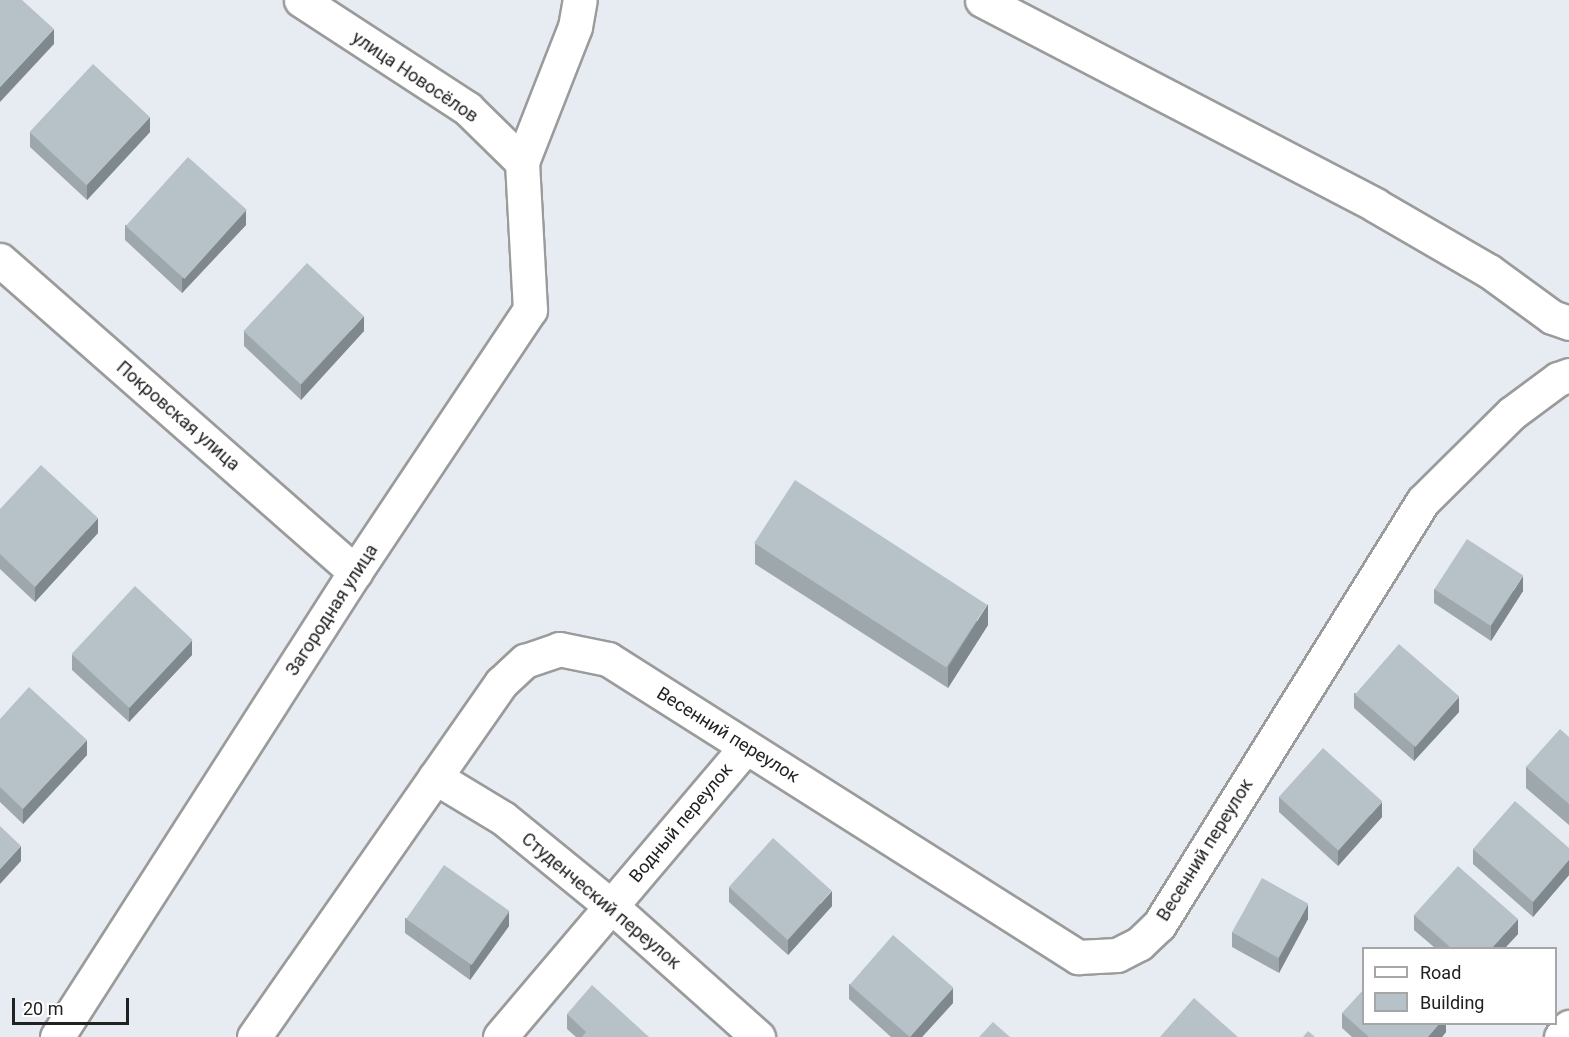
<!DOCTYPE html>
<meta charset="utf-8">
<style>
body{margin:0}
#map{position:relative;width:1569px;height:1037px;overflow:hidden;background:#e7ecf2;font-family:Roboto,sans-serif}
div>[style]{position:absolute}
.roads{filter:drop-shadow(2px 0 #9b9b9b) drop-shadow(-2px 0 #9b9b9b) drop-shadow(0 2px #9b9b9b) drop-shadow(0 -2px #9b9b9b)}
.minor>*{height:33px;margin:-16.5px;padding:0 16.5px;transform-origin:16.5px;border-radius:16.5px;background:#fff}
.wall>*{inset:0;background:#9da7ac}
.shaded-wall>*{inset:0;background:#7f888c}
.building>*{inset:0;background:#b6c2c8;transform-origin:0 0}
span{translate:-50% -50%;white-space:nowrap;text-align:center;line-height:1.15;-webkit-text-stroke:6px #fff;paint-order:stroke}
.street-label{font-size:18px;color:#212121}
.legend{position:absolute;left:1362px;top:947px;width:195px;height:78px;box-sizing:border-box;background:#fff;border:2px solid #a6a6a6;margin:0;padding:8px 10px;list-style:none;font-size:18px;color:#212121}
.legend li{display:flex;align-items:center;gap:12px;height:30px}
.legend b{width:30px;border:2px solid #a6a6a6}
.scale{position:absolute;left:12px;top:998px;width:117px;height:27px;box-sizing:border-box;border:3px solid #212121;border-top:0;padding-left:8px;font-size:18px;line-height:21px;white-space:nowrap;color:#212121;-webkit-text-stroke:4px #fff;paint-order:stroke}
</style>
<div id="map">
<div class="roads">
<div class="minor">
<i style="left:301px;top:0;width:199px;rotate:33.1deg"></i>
<i style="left:468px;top:109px;width:76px;rotate:44.5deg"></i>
<i style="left:982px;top:0;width:443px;rotate:27.5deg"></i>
<i style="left:1375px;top:205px;width:132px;rotate:30.1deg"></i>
<i style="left:1489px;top:271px;width:78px;rotate:36.1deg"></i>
<i style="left:1552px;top:317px;width:18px;rotate:19deg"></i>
<i style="left:0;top:260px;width:473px;rotate:41.3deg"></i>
<i style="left:435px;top:777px;width:79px;rotate:31.1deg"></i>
<i style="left:503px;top:818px;width:139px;rotate:39.2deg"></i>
<i style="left:611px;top:906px;width:197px;rotate:41.7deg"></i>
<i style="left:57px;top:1037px;width:552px;rotate:-57.35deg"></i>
<i style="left:355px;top:572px;width:315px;rotate:-56.3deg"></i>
<i style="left:530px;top:310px;width:148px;rotate:-93.1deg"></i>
<i style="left:522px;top:162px;width:145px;rotate:-68.6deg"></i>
<i style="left:575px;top:27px;width:27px;rotate:-80deg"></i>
<i style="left:254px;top:1037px;width:432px;rotate:-55.1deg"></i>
<i style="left:501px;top:683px;width:33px;rotate:-43deg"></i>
<i style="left:525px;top:661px;width:36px;rotate:-19deg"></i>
<i style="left:559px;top:649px;width:50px;rotate:11.5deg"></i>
<i style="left:608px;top:659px;width:557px;rotate:32.38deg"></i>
<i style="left:1078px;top:957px;width:39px;rotate:-3deg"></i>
<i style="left:1117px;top:955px;width:25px;rotate:-27deg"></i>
<i style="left:1139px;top:944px;width:28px;rotate:-44deg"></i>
<i style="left:1159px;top:925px;width:499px;rotate:-58.1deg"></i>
<i style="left:1423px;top:501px;width:125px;rotate:-44.7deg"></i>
<i style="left:1512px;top:413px;width:57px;rotate:-36.5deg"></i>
<i style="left:1558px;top:379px;width:12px;rotate:-20deg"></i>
<i style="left:500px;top:1037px;width:380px;rotate:-49.7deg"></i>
<i style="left:1561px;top:1037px;width:13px;rotate:-51deg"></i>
</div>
</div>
<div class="wall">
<i style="clip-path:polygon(30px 132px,150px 132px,87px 200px,30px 147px)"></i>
<i style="clip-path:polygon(125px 225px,246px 225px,182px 293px,125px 240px)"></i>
<i style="clip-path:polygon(244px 331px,364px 331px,301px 400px,244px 346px)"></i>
<i style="clip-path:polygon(0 509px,98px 533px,35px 602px,0 569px)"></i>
<i style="clip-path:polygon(755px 543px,988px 625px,948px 688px,755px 564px)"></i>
<i style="clip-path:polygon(1434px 589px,1523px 591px,1491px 641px,1434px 603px)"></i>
<i style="clip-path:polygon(72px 655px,192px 655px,129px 722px,72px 670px)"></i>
<i style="clip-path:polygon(1354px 693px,1459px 712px,1414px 761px,1354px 708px)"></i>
<i style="clip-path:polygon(0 719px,87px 755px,23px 824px,0 802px)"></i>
<i style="clip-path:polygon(1569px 737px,1569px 825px,1526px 788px,1526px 767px)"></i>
<i style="clip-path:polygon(1279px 797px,1382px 817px,1338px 866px,1279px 812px)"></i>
<i style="clip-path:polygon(1569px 848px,1569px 875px,1533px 917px,1473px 864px,1473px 849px)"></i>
<i style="clip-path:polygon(729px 887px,832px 906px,788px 955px,729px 902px)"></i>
<i style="clip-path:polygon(1414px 915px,1518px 934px,1505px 948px,1435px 948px,1414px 930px)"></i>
<i style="clip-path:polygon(405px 918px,509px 926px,470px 980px,405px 933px)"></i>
<i style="clip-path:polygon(1308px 919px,1279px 973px,1232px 947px,1232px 932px)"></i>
<i style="clip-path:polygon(849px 984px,953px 1003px,922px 1037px,891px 1037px,849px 999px)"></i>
<i style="clip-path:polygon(1342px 1013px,1446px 1023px,1446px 1032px,1442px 1037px,1352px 1037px,1342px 1028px)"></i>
<i style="clip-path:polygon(567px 1014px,649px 1037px,576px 1037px,567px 1029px)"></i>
</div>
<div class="shaded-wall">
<i style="clip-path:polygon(54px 29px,54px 44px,0 102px,0 87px)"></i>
<i style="clip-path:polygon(150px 117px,150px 132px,87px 200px,87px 185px)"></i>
<i style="clip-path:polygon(246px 210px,246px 225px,182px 293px,182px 279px)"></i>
<i style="clip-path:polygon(364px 316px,364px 331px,301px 400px,301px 385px)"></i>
<i style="clip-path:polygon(98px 518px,98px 533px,35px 602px,35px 587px)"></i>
<i style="clip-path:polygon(1523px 576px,1523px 591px,1491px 641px,1491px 626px)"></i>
<i style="clip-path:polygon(988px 604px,988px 625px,948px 688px,948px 667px)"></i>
<i style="clip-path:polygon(192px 640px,192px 655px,129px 722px,129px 708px)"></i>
<i style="clip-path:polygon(1459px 697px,1459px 712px,1414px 761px,1414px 746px)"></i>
<i style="clip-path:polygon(87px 740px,87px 755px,23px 824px,23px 809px)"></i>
<i style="clip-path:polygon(1382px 802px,1382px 817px,1338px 866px,1338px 851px)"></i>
<i style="clip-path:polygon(21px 846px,21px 861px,0 884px,0 869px)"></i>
<i style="clip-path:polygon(1569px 860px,1569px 875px,1533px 917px,1533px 902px)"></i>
<i style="clip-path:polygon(832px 891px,832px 906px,788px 955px,788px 940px)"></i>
<i style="clip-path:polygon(1308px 904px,1308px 919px,1279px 973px,1279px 958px)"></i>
<i style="clip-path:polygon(509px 911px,509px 926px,470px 980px,470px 965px)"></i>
<i style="clip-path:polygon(1518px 919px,1518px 934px,1505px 948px,1492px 948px)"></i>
<i style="clip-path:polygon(953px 988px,953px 1003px,922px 1037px,909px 1037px)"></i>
<i style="clip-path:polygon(1440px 1023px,1446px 1023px,1446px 1032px,1442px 1037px,1428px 1037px)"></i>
</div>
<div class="building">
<i style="clip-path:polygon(0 0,22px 0,54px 29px,0 87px)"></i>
<i style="left:93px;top:64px;width:78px;height:93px;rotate:43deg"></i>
<i style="left:188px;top:157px;width:79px;height:93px;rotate:42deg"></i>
<i style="left:307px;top:263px;width:78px;height:93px;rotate:43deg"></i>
<i style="clip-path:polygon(41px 465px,98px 518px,35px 587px,0 554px,0 509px)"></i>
<i style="left:795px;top:480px;width:229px;height:75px;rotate:33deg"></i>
<i style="left:1467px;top:539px;width:67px;height:60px;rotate:33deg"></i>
<i style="left:135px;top:586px;width:79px;height:93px;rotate:43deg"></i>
<i style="left:1399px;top:644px;width:80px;height:67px;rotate:41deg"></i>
<i style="clip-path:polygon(29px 687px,87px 740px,23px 809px,0 787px,0 719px)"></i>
<i style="clip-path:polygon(1560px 729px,1569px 737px,1569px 804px,1526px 767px)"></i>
<i style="left:1323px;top:748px;width:80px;height:66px;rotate:42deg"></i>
<i style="clip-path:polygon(1515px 801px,1569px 848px,1569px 860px,1533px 902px,1473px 849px)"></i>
<i style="clip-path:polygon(0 826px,21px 846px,0 869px)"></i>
<i style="left:773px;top:838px;width:79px;height:66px;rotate:42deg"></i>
<i style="left:444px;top:865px;width:80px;height:66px;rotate:35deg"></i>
<i style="clip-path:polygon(1458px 866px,1518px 919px,1492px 948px,1451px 948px,1414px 915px)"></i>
<i style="left:1262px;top:878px;width:53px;height:62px;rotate:29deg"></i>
<i style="left:893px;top:935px;width:80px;height:66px;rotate:41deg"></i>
<i style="clip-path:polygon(592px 985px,649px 1037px,582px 1037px,586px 1032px,567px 1014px)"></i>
<i style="clip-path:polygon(1364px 989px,1364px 1023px,1440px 1023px,1428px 1037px,1369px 1037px,1342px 1013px)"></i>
<i style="clip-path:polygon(1194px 998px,1238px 1037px,1160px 1037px)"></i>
<i style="clip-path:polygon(993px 1022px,1010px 1037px,979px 1037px)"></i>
<i style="clip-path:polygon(1308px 1031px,1315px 1037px,1303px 1037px)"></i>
</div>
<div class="street-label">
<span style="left:415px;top:77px;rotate:34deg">улица Новосёлов</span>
<span style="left:178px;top:416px;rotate:41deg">Покровская улица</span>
<span style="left:332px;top:610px;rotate:-57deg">Загородная улица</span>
<span style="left:728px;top:735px;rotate:32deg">Весенний переулок</span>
<span style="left:681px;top:823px;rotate:-50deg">Водный переулок</span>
<span style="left:1205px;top:850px;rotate:-58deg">Весенний переулок</span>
<span style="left:601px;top:901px;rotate:40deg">Студенческий переулок</span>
</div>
<ul class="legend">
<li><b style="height:8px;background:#fff"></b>Road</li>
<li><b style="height:16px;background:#b6c2c8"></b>Building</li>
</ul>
<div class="scale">20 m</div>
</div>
